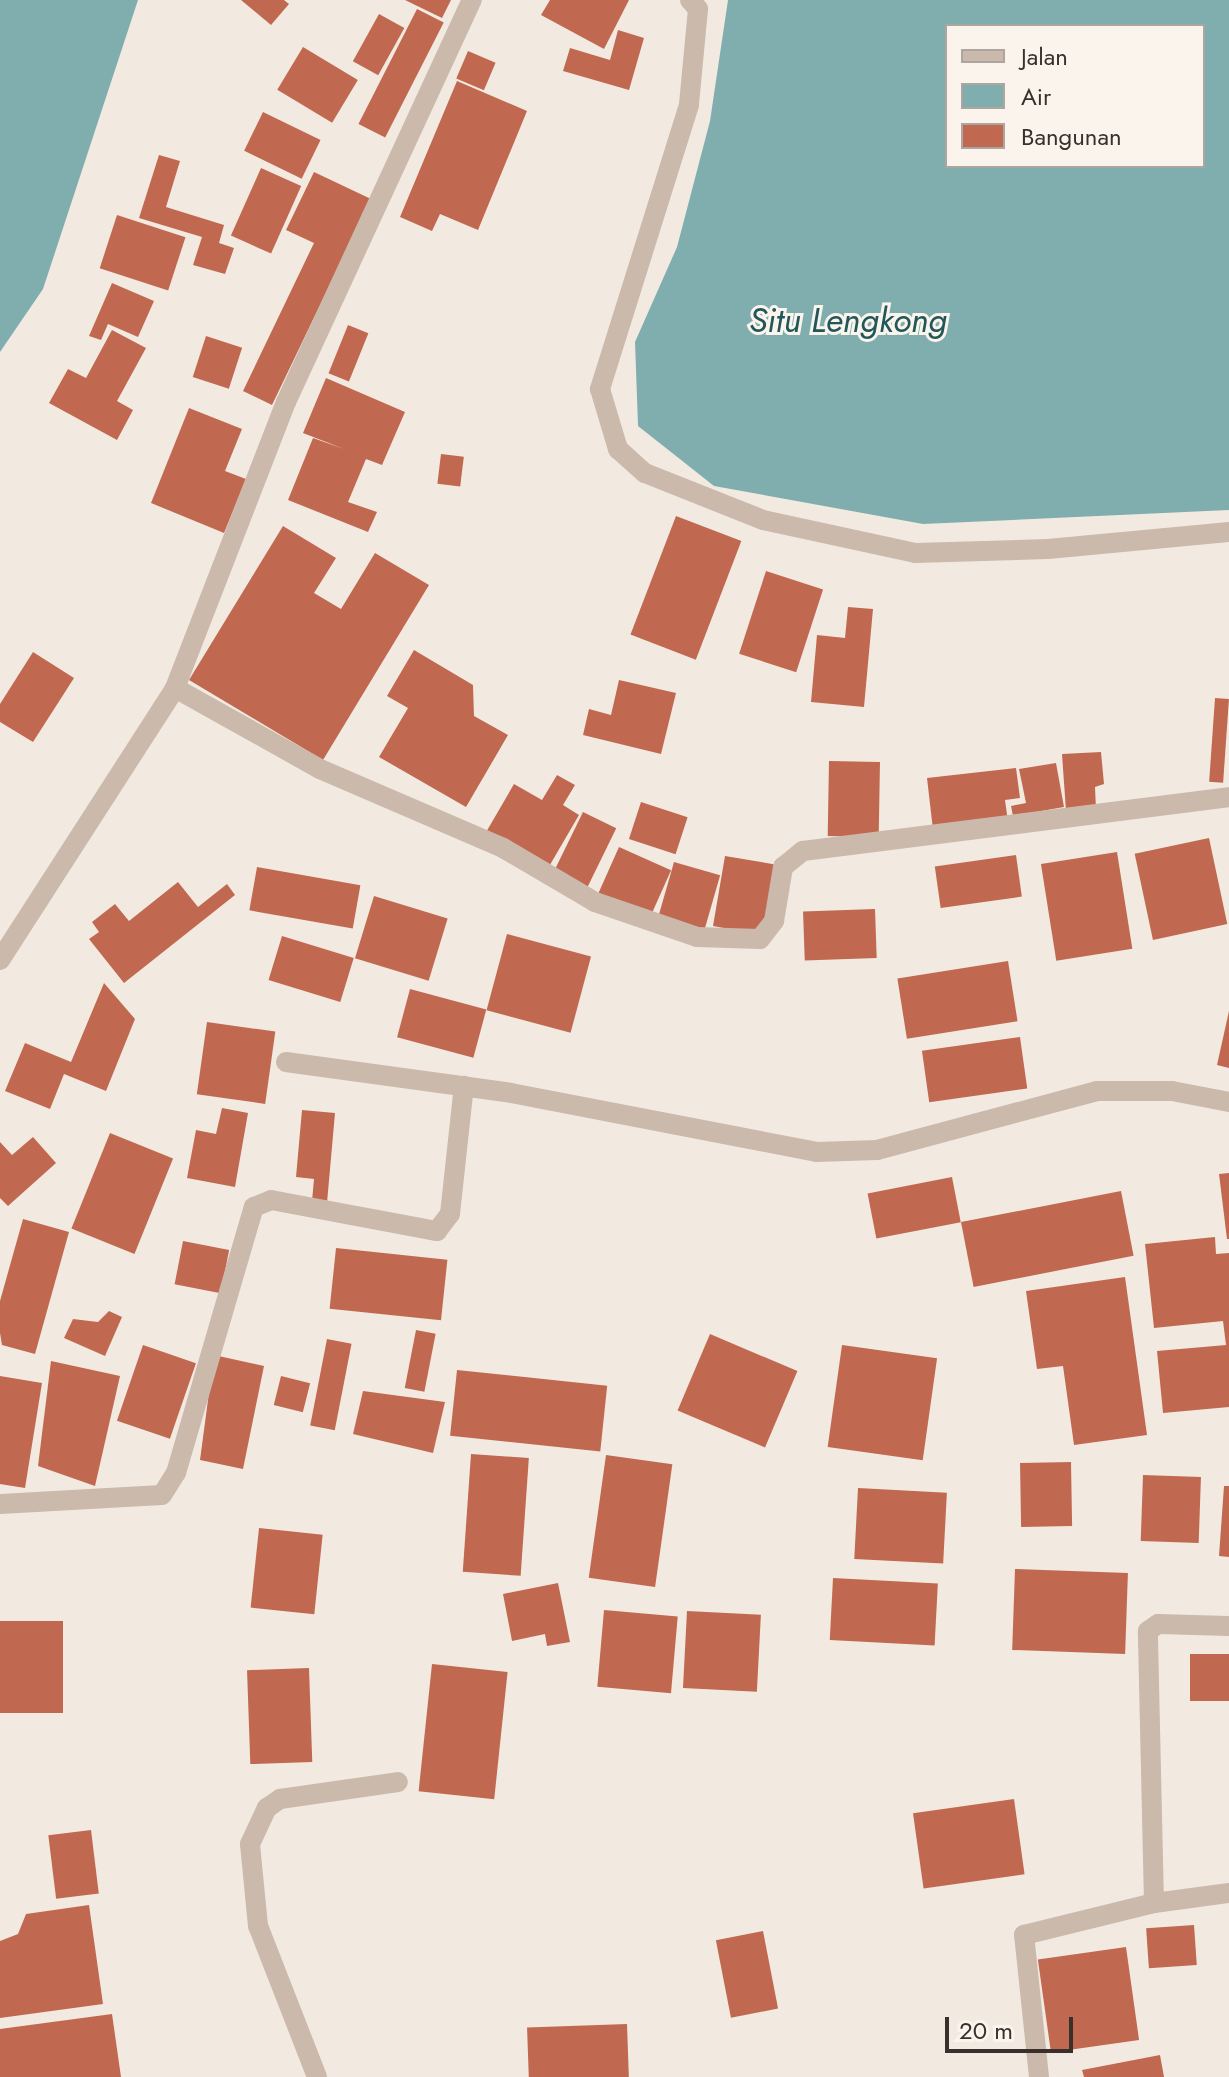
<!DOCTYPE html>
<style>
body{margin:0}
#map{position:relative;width:1229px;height:2077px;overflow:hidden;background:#f2eae1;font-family:Jost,sans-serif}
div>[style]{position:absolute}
.water>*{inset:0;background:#80aeaf}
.building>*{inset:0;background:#c16950;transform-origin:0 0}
.minor>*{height:20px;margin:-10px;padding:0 10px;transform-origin:10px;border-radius:10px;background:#cbb9ac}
span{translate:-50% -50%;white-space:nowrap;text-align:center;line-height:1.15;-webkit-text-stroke:6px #faf4ed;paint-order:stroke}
.water-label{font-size:34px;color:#225759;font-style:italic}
.legend{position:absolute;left:945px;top:24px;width:260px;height:144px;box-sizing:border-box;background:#faf4ed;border:2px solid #ada59f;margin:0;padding:10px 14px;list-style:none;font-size:24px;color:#392f2b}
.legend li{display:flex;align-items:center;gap:16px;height:40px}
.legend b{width:40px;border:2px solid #ada59f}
.scale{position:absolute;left:945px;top:2017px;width:128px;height:36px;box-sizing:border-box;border:4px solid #392f2b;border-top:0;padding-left:10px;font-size:24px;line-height:28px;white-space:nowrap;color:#392f2b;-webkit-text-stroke:6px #faf4ed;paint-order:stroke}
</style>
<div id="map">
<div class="water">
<i style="clip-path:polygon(0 0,138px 0,43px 289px,0 352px)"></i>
<i style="clip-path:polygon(evenodd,728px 0,1229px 0,1229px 510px,923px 524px,714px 486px,638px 426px,635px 342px,677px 247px,710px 121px,728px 0,1203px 26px,1203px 166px,947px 166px,947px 26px,1203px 26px)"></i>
</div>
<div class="building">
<i style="clip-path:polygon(241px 0,284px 0,289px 4px,271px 25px)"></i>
<i style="clip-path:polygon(405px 0,451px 0,442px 18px)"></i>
<i style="clip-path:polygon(550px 0,629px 0,604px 49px,541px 15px)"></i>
<i style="left:417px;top:9px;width:30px;height:129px;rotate:27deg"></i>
<i style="left:379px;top:14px;width:29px;height:54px;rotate:29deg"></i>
<i style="clip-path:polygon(618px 30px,644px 38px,629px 90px,563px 71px,570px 48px,610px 60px)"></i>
<i style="left:303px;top:47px;width:64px;height:50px;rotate:31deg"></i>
<i style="left:468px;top:51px;width:30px;height:30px;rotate:23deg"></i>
<i style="clip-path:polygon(457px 81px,527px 111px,478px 230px,440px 214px,432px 231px,400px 217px)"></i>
<i style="left:263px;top:112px;width:64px;height:43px;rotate:26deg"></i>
<i style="clip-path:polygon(159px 155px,180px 161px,166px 207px,224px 225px,219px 243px,234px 248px,225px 274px,193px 265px,202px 237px,139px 218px)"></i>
<i style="left:261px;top:168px;width:44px;height:74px;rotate:24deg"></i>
<i style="clip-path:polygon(314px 172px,371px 199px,272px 405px,243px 391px,314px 243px,286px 230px)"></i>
<i style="left:117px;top:215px;width:72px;height:56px;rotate:18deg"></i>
<i style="clip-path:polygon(112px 283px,154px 301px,138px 337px,108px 324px,101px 340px,89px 336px)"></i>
<i style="left:348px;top:325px;width:22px;height:52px;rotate:22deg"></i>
<i style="clip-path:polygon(112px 330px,146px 348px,117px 401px,133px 410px,117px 440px,49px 403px,68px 369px,86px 378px)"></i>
<i style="left:206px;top:336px;width:38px;height:43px;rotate:18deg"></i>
<i style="clip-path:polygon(326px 378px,405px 412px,382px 465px,366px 459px,348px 502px,377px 512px,368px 532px,288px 500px,313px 438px,344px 449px,303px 433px)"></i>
<i style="clip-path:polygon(189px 408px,242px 429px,225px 471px,246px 479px,224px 533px,151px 503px)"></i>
<i style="left:441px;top:454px;width:23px;height:30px;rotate:7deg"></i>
<i style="left:676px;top:516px;width:70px;height:127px;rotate:21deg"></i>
<i style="clip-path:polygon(283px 526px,336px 558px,314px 593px,341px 609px,375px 553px,429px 585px,323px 760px,189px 680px)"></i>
<i style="left:766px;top:571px;width:60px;height:87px;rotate:18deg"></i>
<i style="clip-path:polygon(848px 607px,873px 609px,864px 707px,811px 702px,817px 635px,845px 638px)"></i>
<i style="clip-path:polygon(414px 650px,473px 685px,474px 716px,508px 735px,466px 807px,379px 757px,408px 708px,387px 696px)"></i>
<i style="clip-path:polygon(33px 652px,74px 678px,33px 742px,0 722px,0 704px)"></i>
<i style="clip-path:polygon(619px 680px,676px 693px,661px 754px,583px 735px,589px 709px,611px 715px)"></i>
<i style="left:1215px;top:698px;width:14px;height:84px;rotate:4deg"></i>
<i style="clip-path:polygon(1101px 752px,1104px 784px,1095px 787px,1096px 809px,1066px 811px,1062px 754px)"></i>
<i style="left:829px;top:761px;width:51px;height:75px;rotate:1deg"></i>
<i style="clip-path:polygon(1056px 763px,1064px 807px,1013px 816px,1011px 806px,1026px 803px,1019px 769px)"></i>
<i style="clip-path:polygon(1016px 768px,1020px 798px,1005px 800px,1008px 822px,933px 830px,927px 778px)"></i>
<i style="clip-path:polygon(557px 775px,575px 785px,563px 805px,579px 815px,547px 870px,485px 834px,514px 784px,542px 800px)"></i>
<i style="left:641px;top:802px;width:49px;height:39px;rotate:18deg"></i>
<i style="left:583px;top:812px;width:37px;height:68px;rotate:26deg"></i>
<i style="left:1209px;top:838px;width:88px;height:76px;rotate:78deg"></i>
<i style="left:619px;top:847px;width:57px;height:52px;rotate:24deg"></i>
<i style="left:1117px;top:852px;width:98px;height:77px;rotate:81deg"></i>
<i style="left:1016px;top:855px;width:42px;height:82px;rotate:82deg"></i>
<i style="clip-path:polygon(725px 856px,778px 865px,769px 918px,756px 934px,713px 926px)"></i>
<i style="left:674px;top:862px;width:48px;height:59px;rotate:16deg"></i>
<i style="left:257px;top:867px;width:105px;height:44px;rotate:10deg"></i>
<i style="clip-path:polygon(178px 882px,198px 907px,227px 884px,235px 895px,124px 983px,89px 939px,99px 932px,92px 922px,115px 904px,129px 921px)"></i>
<i style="left:374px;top:896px;width:77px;height:65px;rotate:17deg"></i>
<i style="left:875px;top:909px;width:49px;height:72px;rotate:88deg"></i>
<i style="left:507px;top:934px;width:87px;height:79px;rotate:15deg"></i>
<i style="left:282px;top:936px;width:75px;height:46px;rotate:17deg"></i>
<i style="left:1008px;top:961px;width:61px;height:112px;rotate:81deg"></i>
<i style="clip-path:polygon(104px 983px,135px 1019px,106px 1091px,64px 1074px,50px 1109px,5px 1091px,25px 1043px,71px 1062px)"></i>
<i style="left:410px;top:989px;width:79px;height:50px;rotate:15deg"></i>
<i style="clip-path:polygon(1229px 1011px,1229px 1068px,1217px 1065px)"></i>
<i style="left:207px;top:1022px;width:69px;height:73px;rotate:8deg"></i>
<i style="left:1020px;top:1037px;width:52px;height:99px;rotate:82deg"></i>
<i style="clip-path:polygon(222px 1108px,248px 1113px,235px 1187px,187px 1178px,196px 1130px,216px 1134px)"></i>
<i style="clip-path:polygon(302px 1110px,335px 1113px,327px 1203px,312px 1201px,314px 1179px,296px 1177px)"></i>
<i style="left:110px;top:1133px;width:68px;height:103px;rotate:22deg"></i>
<i style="clip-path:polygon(33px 1137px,56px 1163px,8px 1206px,0 1198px,0 1142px,12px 1155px)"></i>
<i style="clip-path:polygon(1229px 1173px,1229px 1239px,1227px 1239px,1219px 1174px)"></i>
<i style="left:952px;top:1177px;width:46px;height:86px;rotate:79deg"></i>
<i style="left:1121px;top:1191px;width:66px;height:163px;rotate:79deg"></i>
<i style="clip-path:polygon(23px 1219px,69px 1232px,35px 1354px,2px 1345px,0 1333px,0 1301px)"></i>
<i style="clip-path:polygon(1215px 1237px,1216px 1254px,1229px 1253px,1229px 1407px,1163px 1413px,1157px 1351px,1226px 1345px,1223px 1321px,1154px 1328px,1145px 1244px)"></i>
<i style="left:183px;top:1241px;width:47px;height:44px;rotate:11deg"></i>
<i style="left:336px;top:1248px;width:112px;height:61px;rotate:6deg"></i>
<i style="clip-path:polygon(1125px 1277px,1147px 1435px,1074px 1445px,1063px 1366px,1037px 1369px,1026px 1291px)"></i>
<i style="clip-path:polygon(109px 1311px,122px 1317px,105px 1356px,64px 1338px,73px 1319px,98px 1322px)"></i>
<i style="left:416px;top:1330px;width:20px;height:59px;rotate:11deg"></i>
<i style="left:710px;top:1334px;width:95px;height:83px;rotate:23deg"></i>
<i style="left:327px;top:1339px;width:25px;height:88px;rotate:11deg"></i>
<i style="left:143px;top:1345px;width:56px;height:80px;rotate:19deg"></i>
<i style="left:842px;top:1345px;width:96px;height:103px;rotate:8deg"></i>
<i style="clip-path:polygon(214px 1355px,264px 1366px,243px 1469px,200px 1460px)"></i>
<i style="clip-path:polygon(51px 1361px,120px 1376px,95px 1486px,38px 1466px)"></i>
<i style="left:457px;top:1370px;width:151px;height:66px;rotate:6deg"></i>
<i style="clip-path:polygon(0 1376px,42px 1383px,25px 1488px,0 1484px)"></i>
<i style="left:281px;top:1376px;width:30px;height:30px;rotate:14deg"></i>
<i style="clip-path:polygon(363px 1391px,445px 1402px,433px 1453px,353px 1434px)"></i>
<i style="left:471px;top:1454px;width:58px;height:118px;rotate:4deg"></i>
<i style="left:606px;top:1455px;width:67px;height:124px;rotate:8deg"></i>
<i style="left:1071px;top:1462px;width:64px;height:51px;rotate:89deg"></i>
<i style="left:1143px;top:1475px;width:58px;height:66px;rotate:2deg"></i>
<i style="clip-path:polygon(1224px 1486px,1229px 1486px,1229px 1557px,1219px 1556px)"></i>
<i style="left:858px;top:1488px;width:89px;height:71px;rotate:3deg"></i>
<i style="left:259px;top:1528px;width:64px;height:80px;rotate:6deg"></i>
<i style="left:1015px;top:1569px;width:113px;height:81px;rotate:2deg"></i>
<i style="left:833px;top:1578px;width:105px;height:62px;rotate:3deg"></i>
<i style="clip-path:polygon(558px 1583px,570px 1642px,547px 1646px,545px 1634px,512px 1641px,503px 1594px)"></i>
<i style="left:604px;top:1610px;width:74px;height:77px;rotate:5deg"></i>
<i style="left:687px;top:1611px;width:74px;height:77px;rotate:3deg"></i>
<i style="left:0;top:1621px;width:63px;height:92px"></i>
<i style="left:1190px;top:1654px;width:39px;height:47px"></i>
<i style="left:432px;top:1664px;width:76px;height:128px;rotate:6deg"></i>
<i style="left:309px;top:1668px;width:94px;height:62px;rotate:88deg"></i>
<i style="left:1014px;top:1799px;width:76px;height:102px;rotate:82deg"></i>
<i style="left:91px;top:1830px;width:64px;height:43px;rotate:83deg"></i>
<i style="clip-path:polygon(89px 1905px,103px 2004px,0 2018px,0 1941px,18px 1934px,26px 1914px)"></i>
<i style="left:1194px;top:1925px;width:40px;height:48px;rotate:86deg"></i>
<i style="left:763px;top:1931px;width:79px;height:48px;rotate:79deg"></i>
<i style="left:1126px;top:1947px;width:94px;height:89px;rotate:82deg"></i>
<i style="clip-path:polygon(112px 2014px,121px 2077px,0 2077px,0 2029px)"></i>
<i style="left:627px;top:2024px;width:53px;height:100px;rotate:88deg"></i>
<i style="clip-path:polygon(1160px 2055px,1164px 2077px,1084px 2077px,1082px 2070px)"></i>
</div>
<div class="minor">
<i style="left:690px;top:0;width:12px;rotate:48deg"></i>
<i style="left:698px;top:9px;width:96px;rotate:95.4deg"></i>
<i style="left:689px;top:105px;width:298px;rotate:107.4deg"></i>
<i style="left:600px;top:389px;width:63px;rotate:73.3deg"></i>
<i style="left:618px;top:449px;width:36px;rotate:42deg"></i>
<i style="left:645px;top:473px;width:127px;rotate:21.7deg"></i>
<i style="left:763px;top:520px;width:156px;rotate:12.2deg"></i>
<i style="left:915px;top:553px;width:133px;rotate:-1.7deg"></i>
<i style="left:1048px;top:549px;width:182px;rotate:-5.4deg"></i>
<i style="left:175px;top:688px;width:166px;rotate:29.2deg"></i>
<i style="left:320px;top:769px;width:199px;rotate:23.3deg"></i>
<i style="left:503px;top:848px;width:107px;rotate:30.4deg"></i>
<i style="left:595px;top:902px;width:108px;rotate:18.9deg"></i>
<i style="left:697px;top:937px;width:63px;rotate:1.8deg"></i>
<i style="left:760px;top:939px;width:23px;rotate:-52deg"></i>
<i style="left:774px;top:921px;width:55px;rotate:-80.5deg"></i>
<i style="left:783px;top:867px;width:26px;rotate:-39deg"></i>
<i style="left:803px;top:851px;width:429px;rotate:-7.2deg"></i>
<i style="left:0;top:960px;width:323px;rotate:-57.2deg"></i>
<i style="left:175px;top:688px;width:307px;rotate:-68.8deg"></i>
<i style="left:286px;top:402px;width:443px;rotate:-65.2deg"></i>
<i style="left:286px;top:1062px;width:227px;rotate:7.8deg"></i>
<i style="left:511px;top:1093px;width:311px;rotate:10.9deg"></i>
<i style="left:816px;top:1152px;width:61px;rotate:-1.9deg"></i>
<i style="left:877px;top:1150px;width:228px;rotate:-15deg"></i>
<i style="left:1097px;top:1091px;width:75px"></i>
<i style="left:1172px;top:1091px;width:58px;rotate:10.9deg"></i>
<i style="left:0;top:1504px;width:162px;rotate:-3.2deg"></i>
<i style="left:162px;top:1495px;width:26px;rotate:-58deg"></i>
<i style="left:176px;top:1473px;width:277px;rotate:-73.7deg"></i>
<i style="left:254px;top:1207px;width:18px;rotate:-22deg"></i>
<i style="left:271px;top:1200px;width:169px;rotate:10.6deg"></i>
<i style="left:437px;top:1231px;width:21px;rotate:-53deg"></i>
<i style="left:450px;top:1214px;width:129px;rotate:-83.8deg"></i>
<i style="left:1154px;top:1903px;width:272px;rotate:-91.3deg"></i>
<i style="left:1148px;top:1631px;width:12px;rotate:-35deg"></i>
<i style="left:1158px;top:1624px;width:71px;rotate:1.6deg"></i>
<i style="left:317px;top:2077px;width:162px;rotate:-111.3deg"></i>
<i style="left:258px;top:1926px;width:82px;rotate:-95.6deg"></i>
<i style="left:250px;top:1844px;width:40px;rotate:-65deg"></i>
<i style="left:267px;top:1808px;width:16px;rotate:-35deg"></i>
<i style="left:280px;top:1799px;width:119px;rotate:-8.2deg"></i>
<i style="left:1039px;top:2077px;width:143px;rotate:-96deg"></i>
<i style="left:1024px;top:1935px;width:134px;rotate:-13.8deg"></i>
<i style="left:1154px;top:1903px;width:76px;rotate:-7.6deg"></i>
</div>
<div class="water-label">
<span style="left:848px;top:321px">Situ Lengkong</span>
</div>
<ul class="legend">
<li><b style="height:10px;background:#cbb9ac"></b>Jalan</li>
<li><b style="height:22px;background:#80aeaf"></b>Air</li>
<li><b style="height:22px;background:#c16950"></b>Bangunan</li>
</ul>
<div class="scale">20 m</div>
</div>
